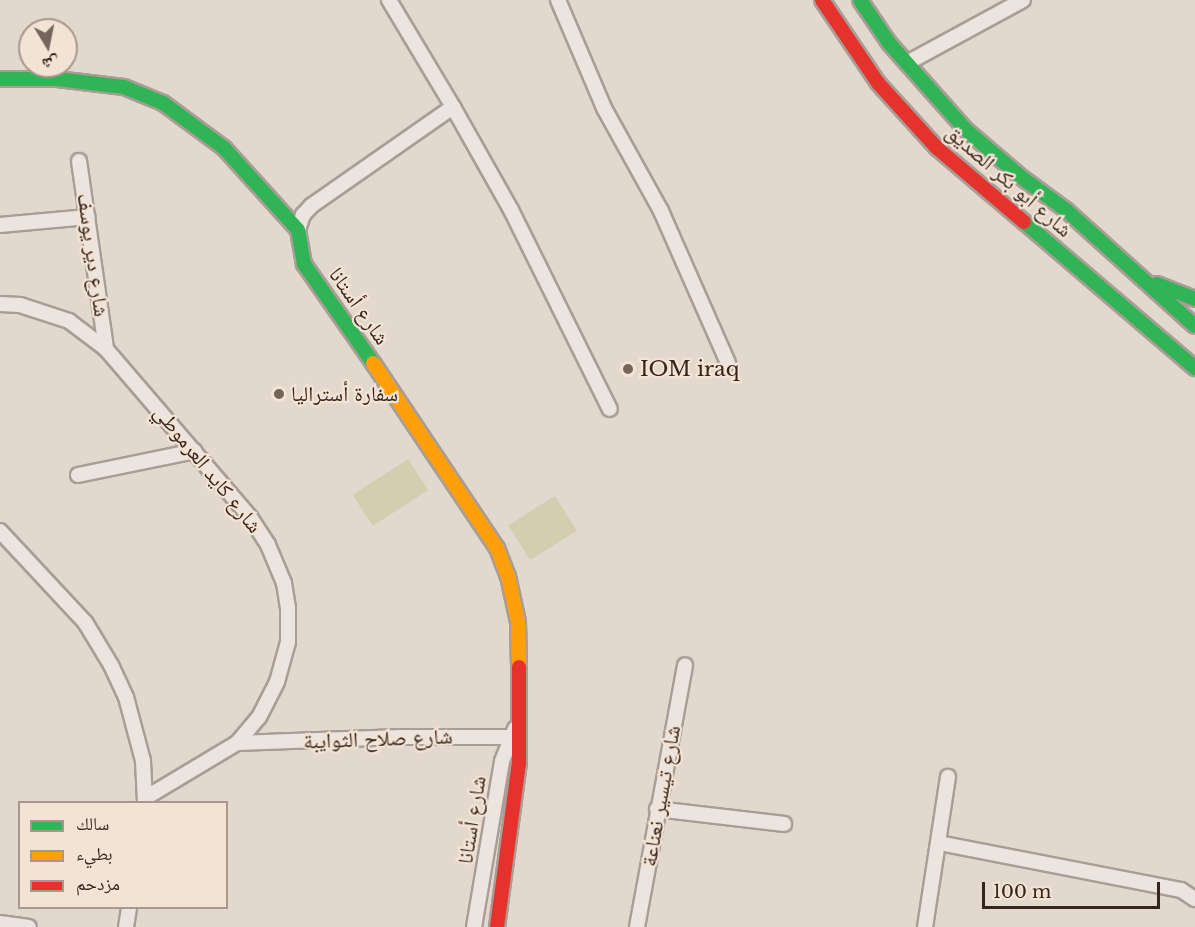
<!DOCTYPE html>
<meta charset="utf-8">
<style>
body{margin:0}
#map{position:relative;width:1195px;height:927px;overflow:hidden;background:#e3d8cd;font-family:"Libre Baskerville","Noto Naskh Arabic",serif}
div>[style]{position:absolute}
.green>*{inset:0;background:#d5cdb0;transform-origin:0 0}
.roads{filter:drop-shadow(2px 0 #a89e96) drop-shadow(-2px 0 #a89e96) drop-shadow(0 2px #a89e96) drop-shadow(0 -2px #a89e96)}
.street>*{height:14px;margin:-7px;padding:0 7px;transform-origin:7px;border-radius:7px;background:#ece5df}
.fast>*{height:14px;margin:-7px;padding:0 7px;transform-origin:7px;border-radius:7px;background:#30b455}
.slow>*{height:14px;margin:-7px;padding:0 7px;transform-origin:7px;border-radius:7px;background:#ff9f0a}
.jam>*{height:14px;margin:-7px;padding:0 7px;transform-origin:7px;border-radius:7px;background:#e5322d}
.dots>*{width:16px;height:16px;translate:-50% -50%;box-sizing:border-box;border:3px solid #f3e3d4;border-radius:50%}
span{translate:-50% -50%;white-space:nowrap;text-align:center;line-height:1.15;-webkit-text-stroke:4.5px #f3e3d4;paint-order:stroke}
.street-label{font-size:21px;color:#36251f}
.poi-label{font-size:21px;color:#36251f}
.left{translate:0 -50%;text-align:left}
.legend{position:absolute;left:18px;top:801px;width:210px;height:108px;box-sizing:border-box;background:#f3e3d4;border:2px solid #a7978c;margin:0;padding:8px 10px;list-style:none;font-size:18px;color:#36251f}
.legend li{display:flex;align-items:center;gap:12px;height:30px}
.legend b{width:30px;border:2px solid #a7978c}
.north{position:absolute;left:18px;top:18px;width:60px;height:60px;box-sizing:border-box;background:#f3e3d4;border:2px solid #a7978c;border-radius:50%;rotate:170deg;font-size:16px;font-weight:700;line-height:24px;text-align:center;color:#36251f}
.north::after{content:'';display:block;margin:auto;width:21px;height:27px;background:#73645c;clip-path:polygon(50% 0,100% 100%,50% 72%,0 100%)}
.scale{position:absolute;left:982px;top:882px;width:178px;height:27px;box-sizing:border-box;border:3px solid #36251f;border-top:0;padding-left:8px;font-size:18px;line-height:21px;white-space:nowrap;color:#36251f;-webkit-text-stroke:4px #f3e3d4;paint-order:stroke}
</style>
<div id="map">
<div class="green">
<i style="left:408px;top:459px;width:37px;height:66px;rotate:57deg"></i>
<i style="left:555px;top:496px;width:41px;height:55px;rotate:58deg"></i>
</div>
<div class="roads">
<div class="street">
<i style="left:389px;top:0;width:125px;rotate:59.1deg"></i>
<i style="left:558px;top:0;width:117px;rotate:66.9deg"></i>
<i style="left:604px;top:108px;width:118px;rotate:61deg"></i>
<i style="left:661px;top:211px;width:166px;rotate:66.2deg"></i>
<i style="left:907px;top:63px;width:132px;rotate:-28.5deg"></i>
<i style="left:79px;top:161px;width:190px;rotate:81.8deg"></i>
<i style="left:0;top:225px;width:88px;rotate:-5.2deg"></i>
<i style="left:298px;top:230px;width:16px;rotate:-72deg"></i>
<i style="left:303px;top:215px;width:12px;rotate:-48deg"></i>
<i style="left:311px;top:206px;width:173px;rotate:-34.9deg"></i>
<i style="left:453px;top:107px;width:118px;rotate:60.6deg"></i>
<i style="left:511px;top:210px;width:222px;rotate:63.6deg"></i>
<i style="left:0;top:304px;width:20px;rotate:3deg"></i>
<i style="left:20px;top:305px;width:52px;rotate:18.1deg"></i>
<i style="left:69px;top:321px;width:46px;rotate:37.1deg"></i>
<i style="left:106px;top:349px;width:221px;rotate:49.4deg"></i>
<i style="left:250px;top:517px;width:33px;rotate:57deg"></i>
<i style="left:268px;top:545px;width:41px;rotate:67.2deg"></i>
<i style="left:284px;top:583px;width:24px;rotate:81deg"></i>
<i style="left:288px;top:607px;width:35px;rotate:90deg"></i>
<i style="left:288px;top:642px;width:41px;rotate:105.4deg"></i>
<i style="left:277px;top:682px;width:39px;rotate:117deg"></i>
<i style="left:259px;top:717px;width:34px;rotate:130deg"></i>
<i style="left:237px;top:743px;width:107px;rotate:149.1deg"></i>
<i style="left:78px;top:475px;width:119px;rotate:-11.6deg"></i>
<i style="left:0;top:531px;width:125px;rotate:47deg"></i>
<i style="left:85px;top:622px;width:50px;rotate:58.8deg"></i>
<i style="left:111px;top:665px;width:35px;rotate:65deg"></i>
<i style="left:126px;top:697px;width:66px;rotate:75.1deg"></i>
<i style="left:143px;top:761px;width:41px;rotate:87.2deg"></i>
<i style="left:237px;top:743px;width:164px;rotate:-2.1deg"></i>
<i style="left:401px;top:737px;width:117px"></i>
<i style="left:657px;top:809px;width:128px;rotate:6.7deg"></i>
<i style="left:939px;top:843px;width:247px;rotate:11deg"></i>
<i style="left:1181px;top:890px;width:17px;rotate:33deg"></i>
<i style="left:0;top:923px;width:29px;rotate:8deg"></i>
<i style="left:126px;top:927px;width:19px;rotate:-81deg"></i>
<i style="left:474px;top:927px;width:168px;rotate:-80.4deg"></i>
<i style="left:502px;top:761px;width:35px;rotate:-68deg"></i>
<i style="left:637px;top:927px;width:266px;rotate:-79.6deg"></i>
<i style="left:925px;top:927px;width:152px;rotate:-81.3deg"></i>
</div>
<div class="fast">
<i style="left:860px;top:0;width:52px;rotate:56deg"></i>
<i style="left:889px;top:43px;width:115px;rotate:48.5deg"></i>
<i style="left:965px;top:129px;width:74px;rotate:40.6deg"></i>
<i style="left:1021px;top:177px;width:56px;rotate:36.3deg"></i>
<i style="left:1066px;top:210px;width:173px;rotate:42deg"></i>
<i style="left:0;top:79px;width:57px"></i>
<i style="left:57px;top:79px;width:67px;rotate:6.8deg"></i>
<i style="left:124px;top:87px;width:42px;rotate:22.3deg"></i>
<i style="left:163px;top:103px;width:76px;rotate:36.4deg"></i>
<i style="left:224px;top:148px;width:110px;rotate:47.9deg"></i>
<i style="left:298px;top:230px;width:35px;rotate:80deg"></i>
<i style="left:304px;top:264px;width:121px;rotate:55.1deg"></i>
<i style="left:1024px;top:222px;width:225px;rotate:40.5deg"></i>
<i style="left:1157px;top:284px;width:41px;rotate:21.5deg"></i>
</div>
<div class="slow">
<i style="left:373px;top:363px;width:223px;rotate:56.2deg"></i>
<i style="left:497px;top:548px;width:30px;rotate:69deg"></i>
<i style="left:508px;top:576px;width:47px;rotate:77.7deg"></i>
<i style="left:518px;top:622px;width:45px;rotate:88.7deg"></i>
</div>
<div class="jam">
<i style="left:822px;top:0;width:100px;rotate:56deg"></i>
<i style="left:878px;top:83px;width:88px;rotate:47.8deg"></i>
<i style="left:937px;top:148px;width:114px;rotate:40.4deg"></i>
<i style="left:497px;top:927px;width:166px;rotate:-82.4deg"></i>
<i style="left:519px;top:762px;width:95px;rotate:-90deg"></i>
</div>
</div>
<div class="dots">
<i style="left:628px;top:369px;background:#73645c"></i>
<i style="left:279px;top:394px;background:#73645c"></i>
</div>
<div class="street-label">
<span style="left:1009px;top:181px;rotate:41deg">شارع أبو بكر الصديق</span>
<span style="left:93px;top:255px;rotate:82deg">شارع دير يوسف</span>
<span style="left:359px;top:306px;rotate:55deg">شارع أستانا</span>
<span style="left:208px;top:469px;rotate:51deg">شارع كايد العرموطي</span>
<span style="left:378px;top:739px;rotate:-2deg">شارع صلاح الثوايبة</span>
<span style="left:661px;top:796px;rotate:-80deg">شارع تيسير نعناعة</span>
<span style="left:472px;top:820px;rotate:-81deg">شارع أستانا</span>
</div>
<div class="poi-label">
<span class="left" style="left:640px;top:369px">IOM iraq</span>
<span class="left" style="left:291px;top:394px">سفارة أستراليا</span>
</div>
<ul class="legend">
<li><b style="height:8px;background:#30b455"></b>سالك</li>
<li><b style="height:8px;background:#ff9f0a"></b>بطيء</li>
<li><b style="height:8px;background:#e5322d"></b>مزدحم</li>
</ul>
<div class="north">ش</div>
<div class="scale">100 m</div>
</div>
